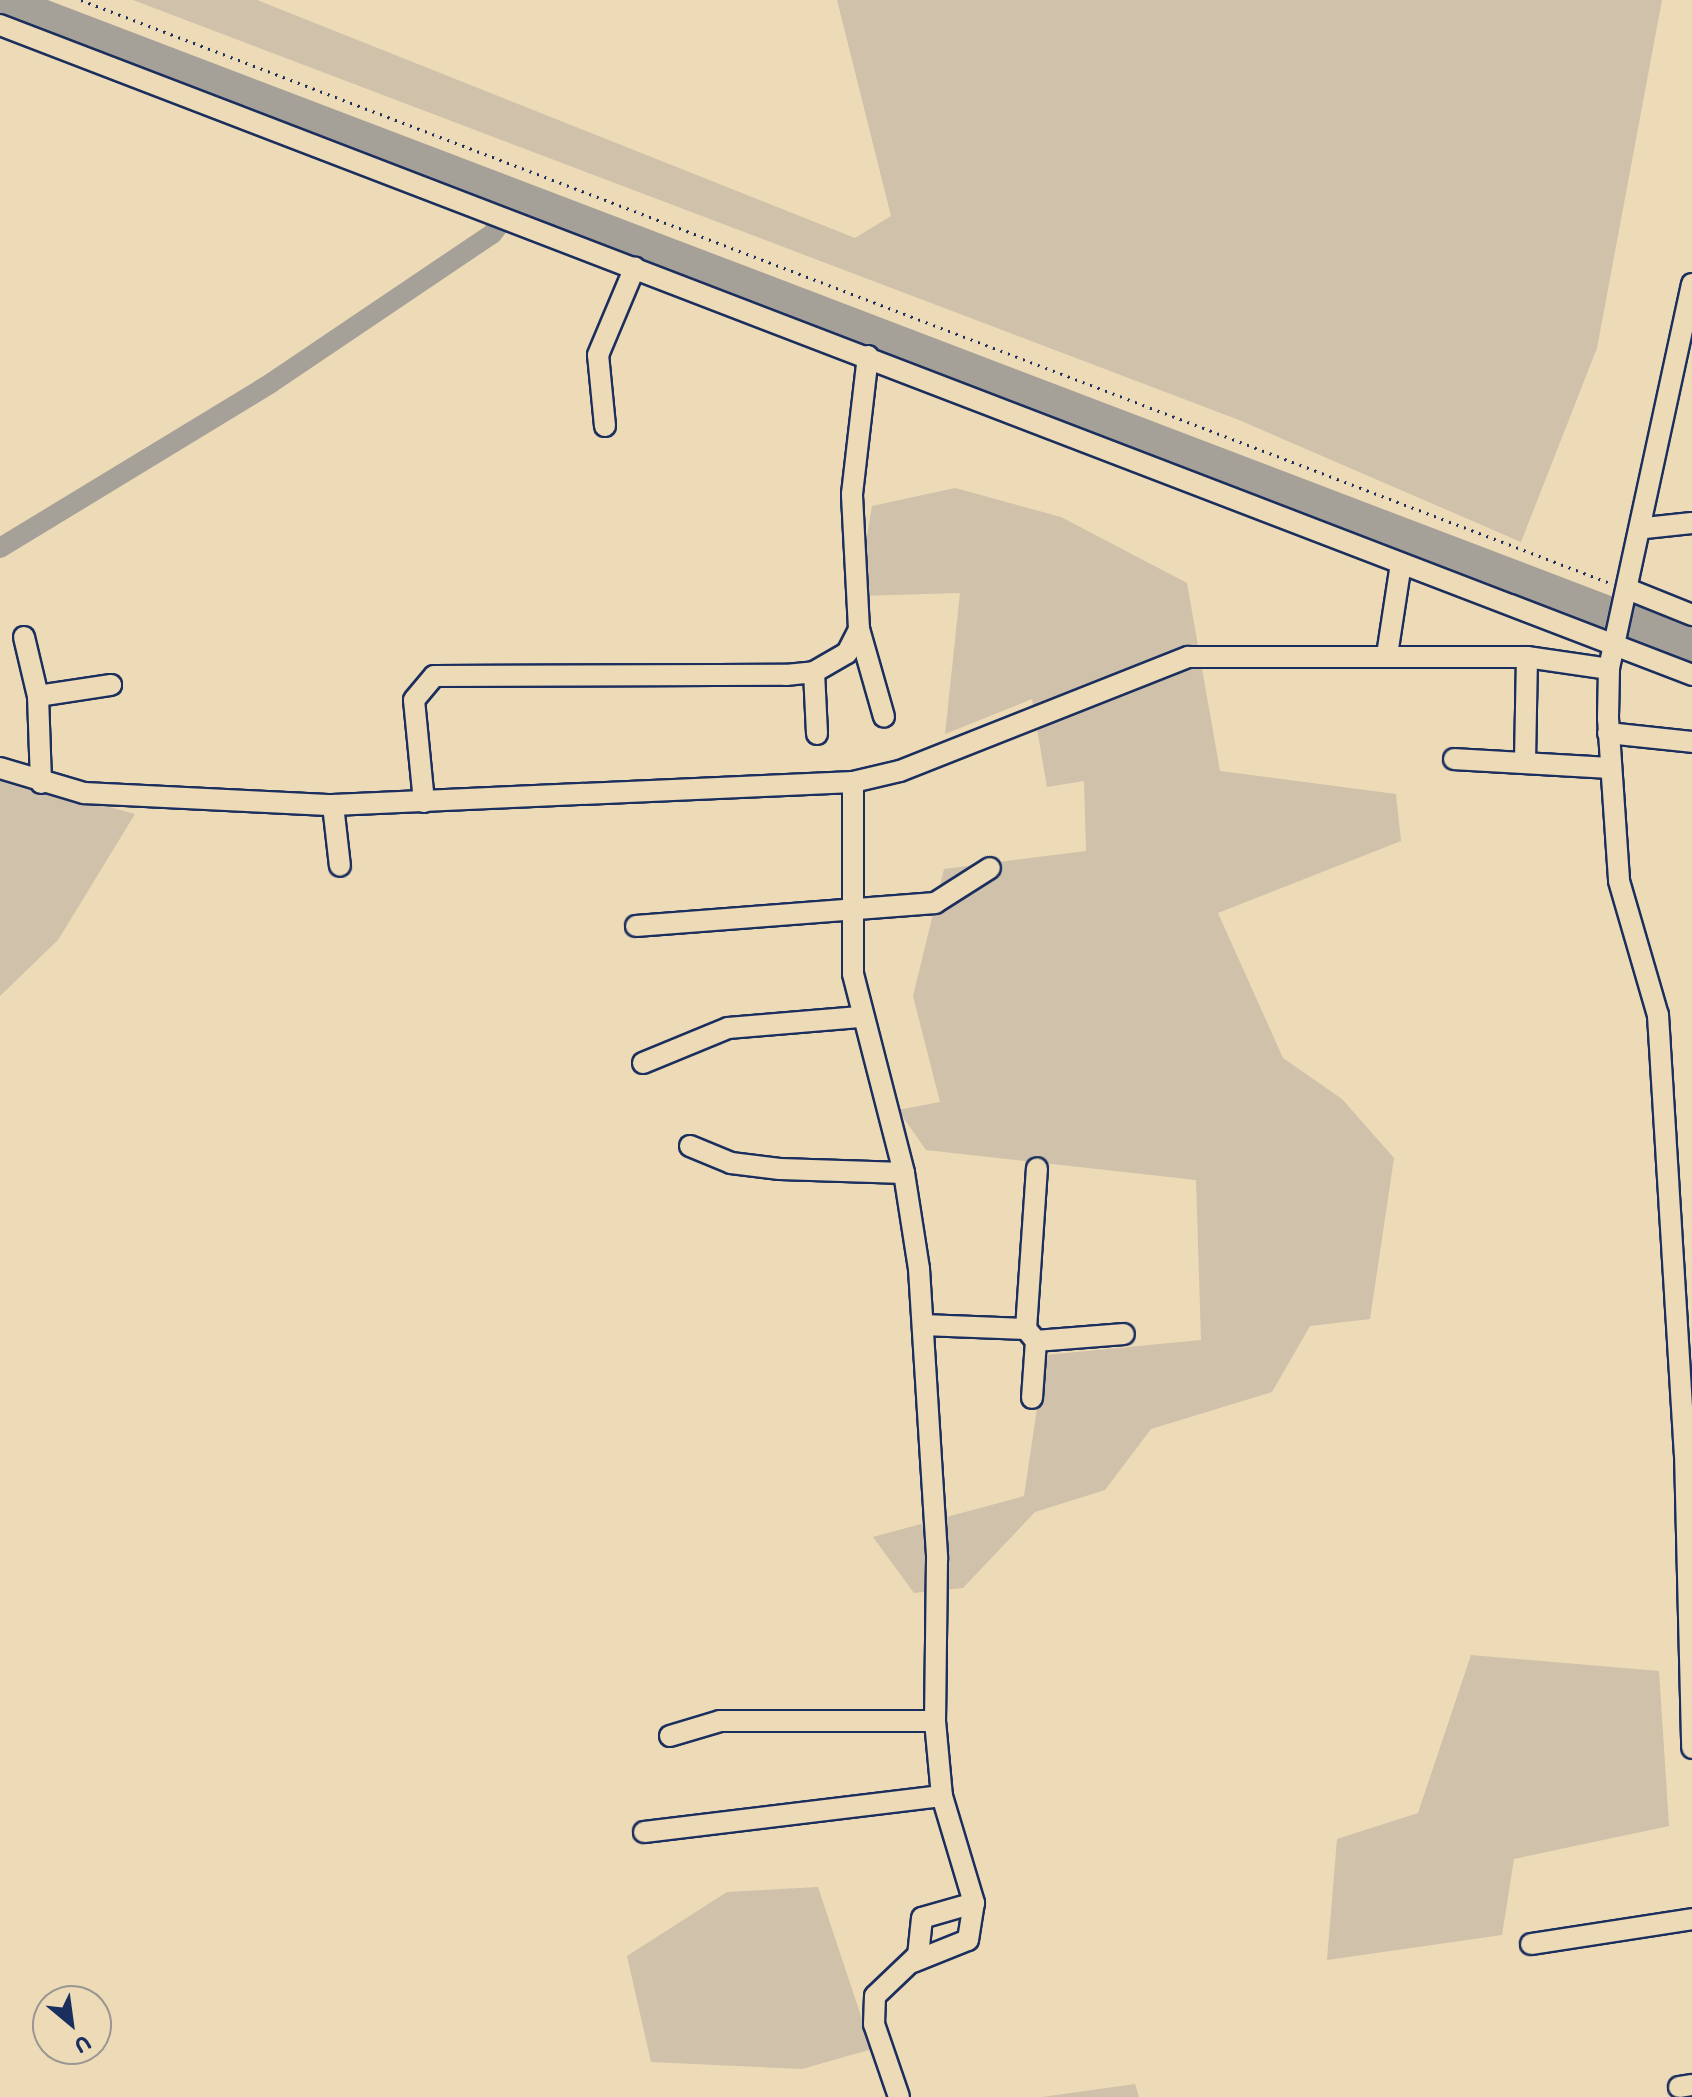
<!DOCTYPE html>
<style>
body{margin:0}
#map{position:relative;width:1692px;height:2097px;overflow:hidden;background:#eddab7;font-family:Itim,sans-serif}
div>[style]{position:absolute}
.green>*{inset:0;background:#cfc1aa}
.canal>*{height:20px;margin:-10px;padding:0 10px;transform-origin:10px;border-radius:10px;background:#a5a098}
.river>*{height:34px;margin:-17px;padding:0 17px;transform-origin:17px;border-radius:17px;background:#a5a098}
.path>*{height:3px;margin-top:-1.5px;transform-origin:0;background:repeating-linear-gradient(90deg,#1b2f5e 0 2px,transparent 0 8px)}
.roads{filter:drop-shadow(2px 0 #1b2f5e) drop-shadow(-2px 0 #1b2f5e) drop-shadow(0 2px #1b2f5e) drop-shadow(0 -2px #1b2f5e)}
.minor>*{height:20px;margin:-10px;padding:0 10px;transform-origin:10px;border-radius:10px;background:#eddab7}
span{translate:-50% -50%;white-space:nowrap;text-align:center;line-height:1.15;-webkit-text-stroke:6px #eddab7;paint-order:stroke}
.north{position:absolute;left:32px;top:1985px;width:80px;height:80px;box-sizing:border-box;background:#eddab7;border:2px solid #999693;border-radius:50%;rotate:151deg;font-size:22px;font-weight:700;line-height:32px;text-align:center;color:#1b2f5e}
.north::after{content:'';display:block;margin:auto;width:28px;height:36px;background:#1b2f5e;clip-path:polygon(50% 0,100% 100%,50% 72%,0 100%)}
</style>
<div id="map">
<div class="green">
<i style="clip-path:polygon(133px 0,257px 0,855px 238px,891px 216px,837px 0,1662px 0,1597px 348px,1521px 542px,1239px 420px)"></i>
<i style="clip-path:polygon(955px 488px,1061px 517px,1187px 583px,1220px 771px,1396px 794px,1401px 841px,1218px 913px,1283px 1058px,1342px 1099px,1394px 1158px,1370px 1319px,1310px 1326px,1272px 1392px,1151px 1429px,1105px 1490px,1035px 1512px,963px 1588px,914px 1593px,873px 1537px,1024px 1496px,1045px 1355px,1201px 1340px,1196px 1180px,926px 1150px,898px 1110px,940px 1102px,913px 996px,944px 869px,1086px 851px,1084px 781px,1047px 787px,1032px 699px,945px 734px,960px 593px,857px 596px,872px 506px)"></i>
<i style="clip-path:polygon(0 777px,135px 814px,58px 940px,0 996px)"></i>
<i style="clip-path:polygon(1471px 1655px,1659px 1671px,1669px 1826px,1514px 1859px,1502px 1935px,1327px 1960px,1337px 1839px,1418px 1813px)"></i>
<i style="clip-path:polygon(818px 1887px,872px 2049px,802px 2069px,651px 2062px,627px 1956px,727px 1892px)"></i>
<i style="clip-path:polygon(1135px 2084px,1139px 2097px,1042px 2097px)"></i>
</div>
<div class="canal">
<i style="left:0;top:548px;width:317px;rotate:-31.3deg"></i>
<i style="left:271px;top:383px;width:267px;rotate:-34deg"></i>
<i style="left:492px;top:234px;width:48px;rotate:-51.7deg"></i>
</div>
<div class="river">
<i style="left:0;top:0;width:1811px;rotate:20.87deg"></i>
</div>
<div class="path">
<i style="left:81px;top:0;width:1636px;rotate:20.87deg"></i>
</div>
<div class="roads">
<div class="minor">
<i style="left:0;top:25px;width:1813px;rotate:21.01deg"></i>
<i style="left:1692px;top:284px;width:394px;rotate:102.2deg"></i>
<i style="left:1609px;top:669px;width:49px;rotate:91.2deg"></i>
<i style="left:1608px;top:718px;width:163px;rotate:86.1deg"></i>
<i style="left:1619px;top:881px;width:140px;rotate:73.8deg"></i>
<i style="left:1658px;top:1015px;width:439px;rotate:86.5deg"></i>
<i style="left:1685px;top:1453px;width:295px;rotate:88.6deg"></i>
<i style="left:605px;top:426px;width:71px;rotate:-95.6deg"></i>
<i style="left:598px;top:355px;width:95px;rotate:-67.2deg"></i>
<i style="left:1645px;top:528px;width:47px;rotate:-6.1deg"></i>
<i style="left:1630px;top:590px;width:67px;rotate:22deg"></i>
<i style="left:859px;top:629px;width:91px;rotate:74.1deg"></i>
<i style="left:24px;top:637px;width:61px;rotate:76.7deg"></i>
<i style="left:38px;top:696px;width:87px;rotate:88deg"></i>
<i style="left:1387px;top:655px;width:92px;rotate:-81.3deg"></i>
<i style="left:814px;top:672px;width:62px;rotate:87.2deg"></i>
<i style="left:38px;top:696px;width:74px;rotate:-8.6deg"></i>
<i style="left:1608px;top:733px;width:84px;rotate:6.1deg"></i>
<i style="left:1454px;top:759px;width:155px;rotate:3.3deg"></i>
<i style="left:1525px;top:761px;width:104px;rotate:-88.9deg"></i>
<i style="left:0;top:768px;width:88px;rotate:16.6deg"></i>
<i style="left:84px;top:793px;width:249px;rotate:2.8deg"></i>
<i style="left:333px;top:805px;width:521px;rotate:-2.53deg"></i>
<i style="left:853px;top:782px;width:48px;rotate:-13.2deg"></i>
<i style="left:900px;top:771px;width:310px;rotate:-21.6deg"></i>
<i style="left:1188px;top:657px;width:339px"></i>
<i style="left:1527px;top:657px;width:83px;rotate:8.3deg"></i>
<i style="left:853px;top:782px;width:192px;rotate:90deg"></i>
<i style="left:853px;top:974px;width:205px;rotate:75.6deg"></i>
<i style="left:904px;top:1173px;width:97px;rotate:81.1deg"></i>
<i style="left:919px;top:1269px;width:291px;rotate:86.4deg"></i>
<i style="left:937px;top:1559px;width:162px;rotate:90.7deg"></i>
<i style="left:935px;top:1721px;width:75px;rotate:84.7deg"></i>
<i style="left:942px;top:1796px;width:112px;rotate:73.3deg"></i>
<i style="left:974px;top:1903px;width:54px;rotate:163.9deg"></i>
<i style="left:922px;top:1918px;width:37px;rotate:96deg"></i>
<i style="left:918px;top:1955px;width:59px;rotate:136.4deg"></i>
<i style="left:875px;top:1996px;width:28px;rotate:92deg"></i>
<i style="left:874px;top:2024px;width:77px;rotate:71.1deg"></i>
<i style="left:424px;top:802px;width:102px;rotate:-95.6deg"></i>
<i style="left:414px;top:700px;width:31px;rotate:-50deg"></i>
<i style="left:434px;top:676px;width:352px;rotate:-0.2deg"></i>
<i style="left:786px;top:675px;width:28px;rotate:-6deg"></i>
<i style="left:814px;top:672px;width:38px;rotate:-30deg"></i>
<i style="left:847px;top:653px;width:27px;rotate:-63deg"></i>
<i style="left:859px;top:629px;width:135px;rotate:-93deg"></i>
<i style="left:852px;top:494px;width:139px;rotate:-83.4deg"></i>
<i style="left:333px;top:805px;width:61px;rotate:83.5deg"></i>
<i style="left:636px;top:926px;width:300px;rotate:-4.4deg"></i>
<i style="left:935px;top:903px;width:65px;rotate:-32.5deg"></i>
<i style="left:643px;top:1063px;width:92px;rotate:-22.4deg"></i>
<i style="left:728px;top:1028px;width:132px;rotate:-4.8deg"></i>
<i style="left:690px;top:1146px;width:44px;rotate:22.5deg"></i>
<i style="left:731px;top:1163px;width:49px;rotate:7deg"></i>
<i style="left:780px;top:1169px;width:124px;rotate:1.8deg"></i>
<i style="left:923px;top:1325px;width:103px;rotate:2.2deg"></i>
<i style="left:1026px;top:1329px;width:16px;rotate:50deg"></i>
<i style="left:1036px;top:1341px;width:57px;rotate:94deg"></i>
<i style="left:1026px;top:1329px;width:161px;rotate:-86.1deg"></i>
<i style="left:1036px;top:1341px;width:88px;rotate:-4.5deg"></i>
<i style="left:670px;top:1736px;width:52px;rotate:-16.7deg"></i>
<i style="left:720px;top:1721px;width:215px"></i>
<i style="left:644px;top:1832px;width:300px;rotate:-6.9deg"></i>
<i style="left:1531px;top:1944px;width:163px;rotate:-8.8deg"></i>
<i style="left:913px;top:1962px;width:59px;rotate:-21.8deg"></i>
<i style="left:968px;top:1940px;width:37px;rotate:-81deg"></i>
<i style="left:1679px;top:2087px;width:13px;rotate:-9deg"></i>
</div>
</div>
<div class="north">U</div>
</div>
